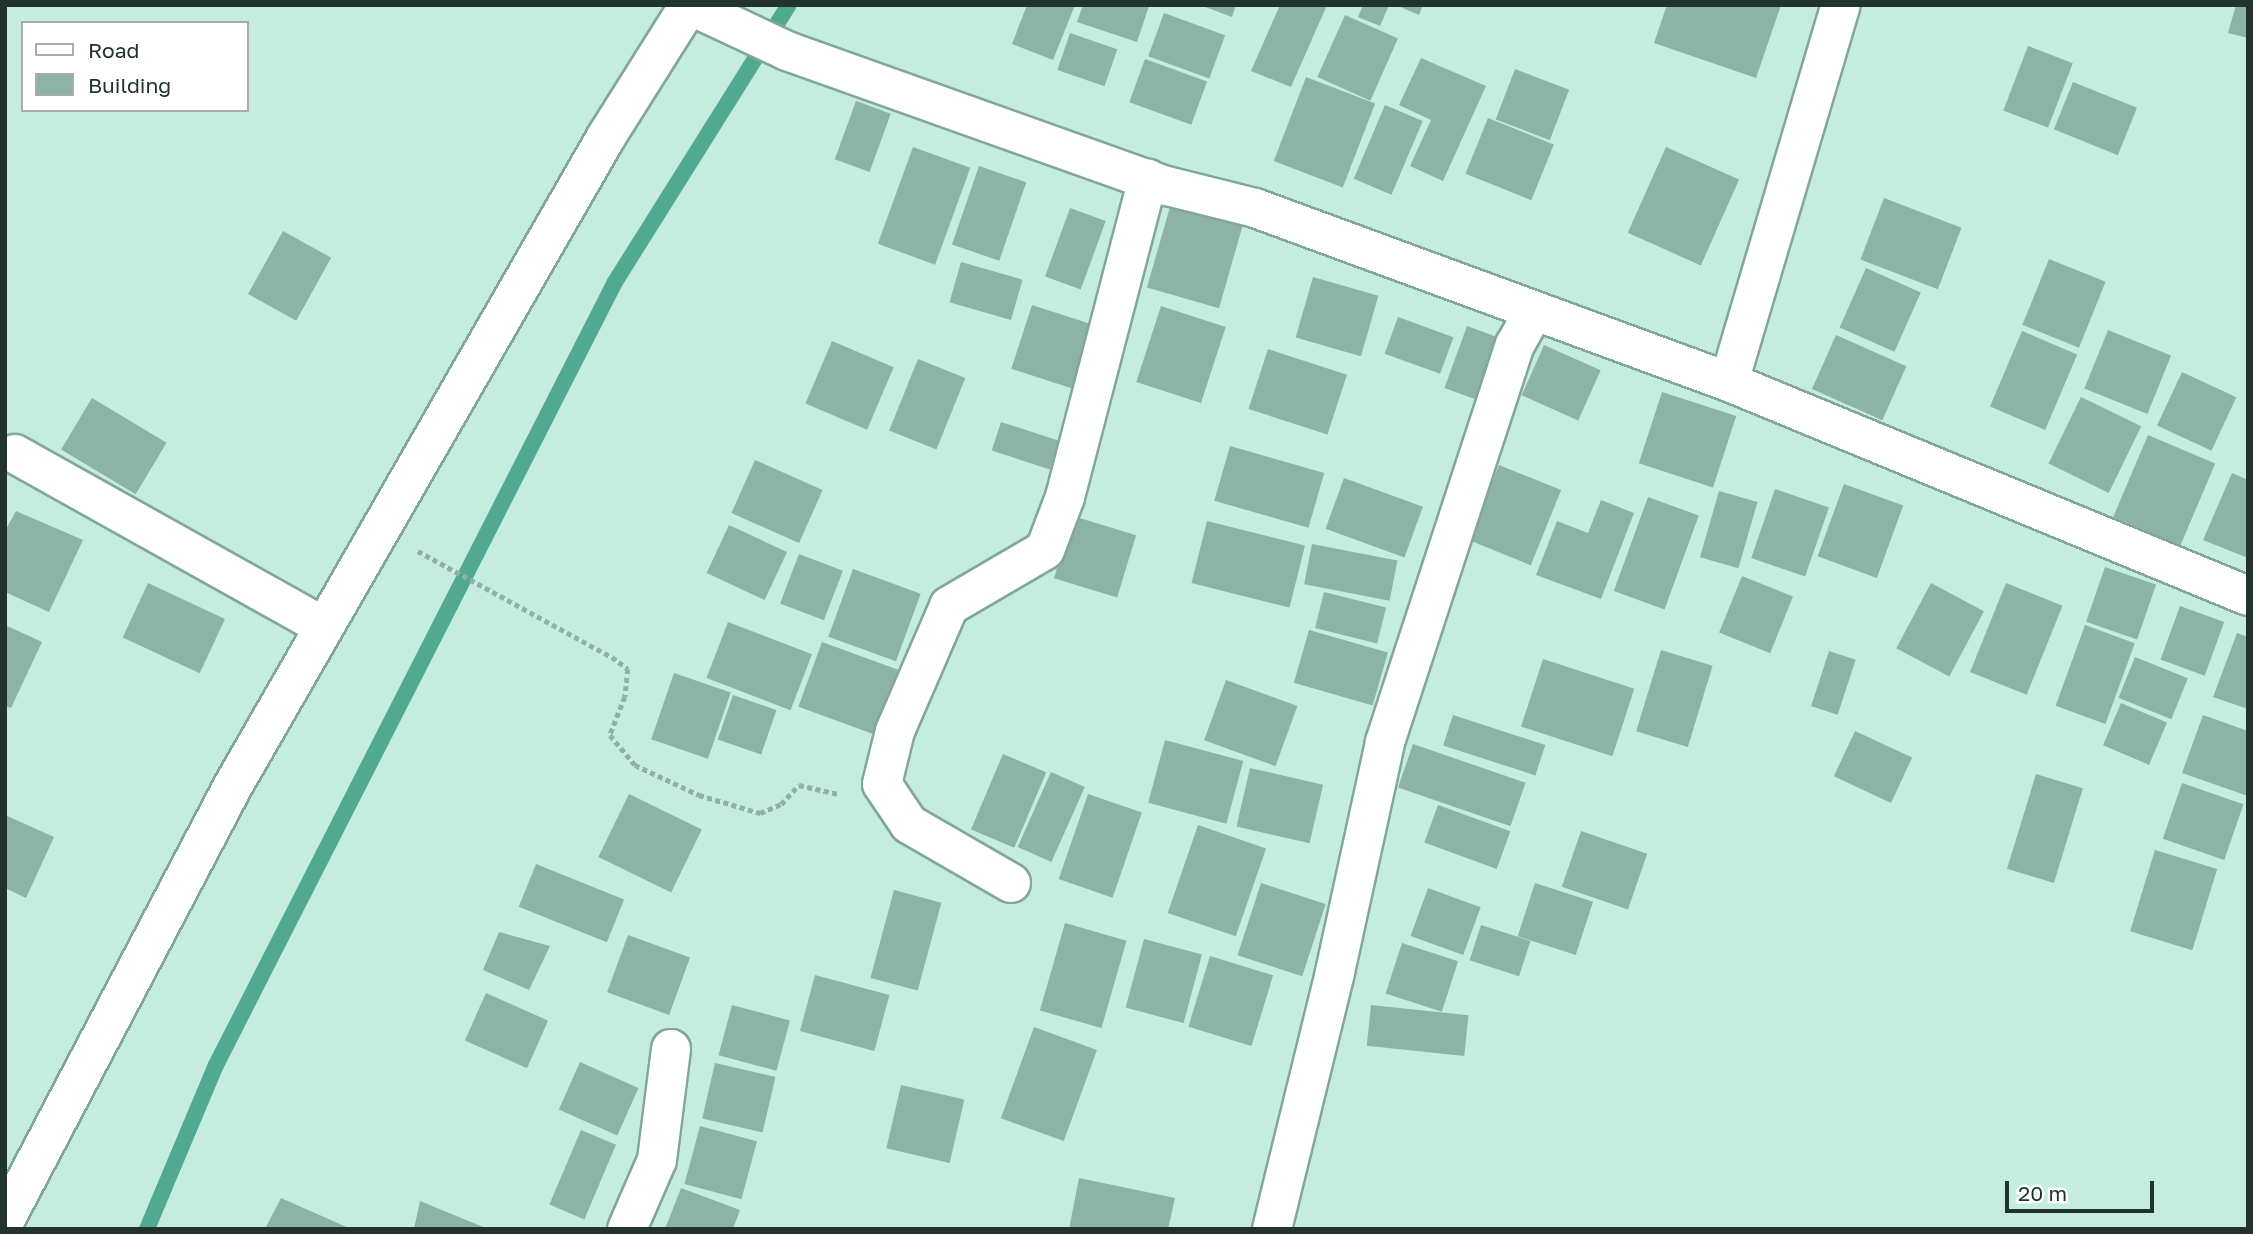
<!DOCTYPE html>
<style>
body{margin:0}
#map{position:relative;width:2253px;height:1234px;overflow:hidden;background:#c4ecdf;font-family:"Golos Text",sans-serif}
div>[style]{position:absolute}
.stream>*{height:16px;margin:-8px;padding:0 8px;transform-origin:8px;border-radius:8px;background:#52a992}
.building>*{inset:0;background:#8cb3a6;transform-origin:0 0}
.path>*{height:4.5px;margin-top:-2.25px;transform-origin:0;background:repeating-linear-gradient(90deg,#90b0a6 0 5px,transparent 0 8.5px)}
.roads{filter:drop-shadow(2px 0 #81a79b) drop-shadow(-2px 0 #81a79b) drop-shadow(0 2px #81a79b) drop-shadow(0 -2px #81a79b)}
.street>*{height:38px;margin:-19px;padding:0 19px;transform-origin:19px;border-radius:19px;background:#fff}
.secondary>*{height:38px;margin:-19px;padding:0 19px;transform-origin:19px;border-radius:19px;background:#fff}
span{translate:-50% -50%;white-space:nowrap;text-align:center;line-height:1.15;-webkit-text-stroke:6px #fff;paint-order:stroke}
.frame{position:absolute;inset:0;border:7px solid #22322d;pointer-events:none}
.legend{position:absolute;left:21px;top:21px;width:228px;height:91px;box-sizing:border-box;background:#fff;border:2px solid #a7adab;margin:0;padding:9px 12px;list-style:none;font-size:21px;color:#22322d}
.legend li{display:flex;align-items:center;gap:14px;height:35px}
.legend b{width:35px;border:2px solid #a7adab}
.scale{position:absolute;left:2005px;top:1181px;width:149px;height:32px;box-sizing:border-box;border:4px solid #22322d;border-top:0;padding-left:9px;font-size:21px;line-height:24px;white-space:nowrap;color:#22322d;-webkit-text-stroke:5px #fff;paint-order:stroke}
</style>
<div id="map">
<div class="stream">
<i style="left:147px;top:1229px;width:178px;rotate:-67.2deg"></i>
<i style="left:216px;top:1065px;width:879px;rotate:-63deg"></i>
<i style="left:615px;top:282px;width:327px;rotate:-57.9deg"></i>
</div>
<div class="building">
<i style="clip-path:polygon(1027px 5px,1075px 5px,1053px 60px,1012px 44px)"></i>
<i style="clip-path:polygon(1083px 5px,1145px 5px,1149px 6px,1137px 42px,1077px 22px)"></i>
<i style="clip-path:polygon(1200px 5px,1236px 5px,1232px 17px)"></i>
<i style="clip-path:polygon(1280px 5px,1327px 5px,1291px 87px,1251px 71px)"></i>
<i style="clip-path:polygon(1363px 5px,1389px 5px,1380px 26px,1358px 17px)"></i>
<i style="clip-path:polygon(1396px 5px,1423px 5px,1419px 15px)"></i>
<i style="clip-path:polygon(1667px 5px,1781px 5px,1756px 78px,1654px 43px)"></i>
<i style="clip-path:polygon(2236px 5px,2248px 5px,2248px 38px,2228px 33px)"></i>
<i style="left:1164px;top:13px;width:65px;height:46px;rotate:20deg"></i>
<i style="left:1345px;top:15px;width:58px;height:68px;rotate:24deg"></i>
<i style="left:1070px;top:33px;width:50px;height:39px;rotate:19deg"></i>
<i style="left:2028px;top:46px;width:48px;height:69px;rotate:21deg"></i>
<i style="clip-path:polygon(1421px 58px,1486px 86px,1443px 181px,1410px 166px,1431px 120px,1399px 105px)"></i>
<i style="left:1145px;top:59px;width:66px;height:46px;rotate:20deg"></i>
<i style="left:1515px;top:69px;width:58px;height:54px;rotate:21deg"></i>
<i style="left:1306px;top:77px;width:74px;height:90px;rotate:21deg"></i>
<i style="left:2073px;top:82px;width:69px;height:51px;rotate:22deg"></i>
<i style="left:856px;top:101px;width:37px;height:62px;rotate:20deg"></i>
<i style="left:1385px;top:105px;width:41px;height:80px;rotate:23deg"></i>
<i style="left:1488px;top:118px;width:71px;height:60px;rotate:22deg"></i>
<i style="left:913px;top:147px;width:61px;height:103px;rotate:20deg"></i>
<i style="left:1666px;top:147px;width:80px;height:94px;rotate:24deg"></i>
<i style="left:979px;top:166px;width:50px;height:83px;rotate:19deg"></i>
<i style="left:1884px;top:198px;width:83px;height:66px;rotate:21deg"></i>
<i style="left:1172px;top:200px;width:75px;height:91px;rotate:16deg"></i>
<i style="left:1070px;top:208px;width:38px;height:73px;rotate:20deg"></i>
<i style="left:283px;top:231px;width:55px;height:72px;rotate:29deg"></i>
<i style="left:2049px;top:259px;width:61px;height:71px;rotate:22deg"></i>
<i style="left:961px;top:262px;width:64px;height:42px;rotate:16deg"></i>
<i style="left:1866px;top:268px;width:60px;height:65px;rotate:24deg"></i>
<i style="left:1313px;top:277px;width:68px;height:63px;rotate:16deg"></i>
<i style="left:1032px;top:305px;width:65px;height:67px;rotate:18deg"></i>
<i style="left:1161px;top:306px;width:68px;height:80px;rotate:18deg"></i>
<i style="left:1398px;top:317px;width:59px;height:39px;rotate:20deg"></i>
<i style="left:1467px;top:326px;width:38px;height:66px;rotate:20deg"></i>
<i style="left:2108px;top:330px;width:68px;height:63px;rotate:22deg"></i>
<i style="left:2022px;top:331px;width:60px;height:82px;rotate:23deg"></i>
<i style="left:1836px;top:335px;width:77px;height:59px;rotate:24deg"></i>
<i style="left:832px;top:341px;width:67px;height:68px;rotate:23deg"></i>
<i style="left:1544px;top:345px;width:62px;height:55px;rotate:24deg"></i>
<i style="left:1268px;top:349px;width:83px;height:63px;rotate:18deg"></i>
<i style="left:918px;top:359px;width:51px;height:77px;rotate:22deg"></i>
<i style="left:2182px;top:372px;width:60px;height:59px;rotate:25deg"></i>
<i style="left:1662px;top:392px;width:78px;height:75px;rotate:18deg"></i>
<i style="left:2081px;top:397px;width:67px;height:74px;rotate:26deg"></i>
<i style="left:92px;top:398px;width:87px;height:60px;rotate:31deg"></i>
<i style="left:1001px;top:422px;width:61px;height:30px;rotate:18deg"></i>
<i style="left:2148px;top:435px;width:73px;height:89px;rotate:23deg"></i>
<i style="left:1230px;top:446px;width:98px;height:57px;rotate:16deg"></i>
<i style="left:755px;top:460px;width:74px;height:58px;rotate:24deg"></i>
<i style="left:1499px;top:465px;width:67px;height:81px;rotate:22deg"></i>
<i style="clip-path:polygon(2232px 473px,2248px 480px,2248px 558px,2203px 540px)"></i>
<i style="left:1344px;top:478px;width:84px;height:54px;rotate:20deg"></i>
<i style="left:1844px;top:484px;width:63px;height:77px;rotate:20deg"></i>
<i style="left:1775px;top:489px;width:57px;height:73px;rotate:19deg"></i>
<i style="left:1719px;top:491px;width:40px;height:69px;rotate:16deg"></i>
<i style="left:1648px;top:497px;width:54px;height:100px;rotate:20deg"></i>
<i style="clip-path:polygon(1601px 500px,1634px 513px,1601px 599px,1536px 575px,1557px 521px,1588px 533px)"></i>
<i style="clip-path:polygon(16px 511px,83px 540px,49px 612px,5px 592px,5px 531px)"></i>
<i style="left:1073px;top:516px;width:66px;height:65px;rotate:17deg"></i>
<i style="left:1207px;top:521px;width:101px;height:64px;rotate:14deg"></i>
<i style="left:729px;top:525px;width:64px;height:53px;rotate:25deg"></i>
<i style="left:1312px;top:544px;width:87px;height:41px;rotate:11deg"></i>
<i style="left:799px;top:554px;width:47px;height:53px;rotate:21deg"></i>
<i style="left:2105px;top:567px;width:54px;height:58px;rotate:19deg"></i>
<i style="left:853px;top:569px;width:72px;height:72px;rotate:20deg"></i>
<i style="left:1742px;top:576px;width:55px;height:61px;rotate:22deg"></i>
<i style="left:148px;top:583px;width:85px;height:60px;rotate:25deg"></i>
<i style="left:1931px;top:583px;width:60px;height:74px;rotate:28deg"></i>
<i style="left:2006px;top:583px;width:61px;height:96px;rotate:22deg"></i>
<i style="left:1324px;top:592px;width:64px;height:37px;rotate:14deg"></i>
<i style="left:2180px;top:606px;width:47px;height:57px;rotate:20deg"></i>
<i style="left:728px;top:622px;width:90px;height:60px;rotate:21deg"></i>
<i style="clip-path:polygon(5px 625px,42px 642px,11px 708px,5px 706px)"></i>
<i style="left:2085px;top:625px;width:53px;height:86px;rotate:20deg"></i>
<i style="left:1309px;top:630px;width:82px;height:55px;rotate:16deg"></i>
<i style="clip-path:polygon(2237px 633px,2248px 637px,2248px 709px,2213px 697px)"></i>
<i style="left:822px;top:642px;width:81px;height:69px;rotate:20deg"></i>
<i style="left:1661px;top:650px;width:54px;height:85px;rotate:17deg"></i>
<i style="left:1829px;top:651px;width:28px;height:58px;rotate:18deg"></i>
<i style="left:2135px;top:657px;width:57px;height:44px;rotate:22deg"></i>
<i style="left:1543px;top:659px;width:96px;height:71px;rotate:18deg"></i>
<i style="left:674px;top:673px;width:60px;height:70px;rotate:19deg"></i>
<i style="left:1226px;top:680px;width:76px;height:64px;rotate:20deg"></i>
<i style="left:733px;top:695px;width:46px;height:47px;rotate:19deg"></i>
<i style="left:2121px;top:703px;width:50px;height:46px;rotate:23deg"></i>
<i style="left:1453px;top:715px;width:97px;height:32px;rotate:18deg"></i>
<i style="clip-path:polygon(2203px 715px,2248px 731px,2248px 796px,2182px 773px)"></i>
<i style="left:1855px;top:731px;width:63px;height:50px;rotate:25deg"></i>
<i style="left:1165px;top:740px;width:81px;height:65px;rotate:15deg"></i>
<i style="left:1413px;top:744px;width:119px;height:46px;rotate:19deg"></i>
<i style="left:1003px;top:754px;width:47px;height:82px;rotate:23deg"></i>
<i style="left:1250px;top:768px;width:75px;height:60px;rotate:13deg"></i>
<i style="left:1051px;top:772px;width:37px;height:82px;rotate:24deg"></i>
<i style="left:2036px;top:774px;width:49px;height:99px;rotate:17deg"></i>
<i style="left:2182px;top:783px;width:65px;height:59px;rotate:19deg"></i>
<i style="left:629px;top:794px;width:81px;height:70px;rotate:26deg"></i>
<i style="left:1088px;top:794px;width:57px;height:90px;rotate:19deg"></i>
<i style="left:1438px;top:805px;width:77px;height:40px;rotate:20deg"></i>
<i style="clip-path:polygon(5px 815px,54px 837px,26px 898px,5px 888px)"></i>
<i style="left:1198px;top:825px;width:72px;height:93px;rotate:19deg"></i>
<i style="left:1581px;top:831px;width:70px;height:59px;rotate:19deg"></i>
<i style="left:2155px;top:850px;width:65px;height:85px;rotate:17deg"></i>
<i style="left:536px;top:864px;width:95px;height:46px;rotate:22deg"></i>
<i style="left:1261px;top:883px;width:68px;height:76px;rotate:18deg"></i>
<i style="left:1535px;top:883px;width:61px;height:56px;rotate:18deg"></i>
<i style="left:1428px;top:888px;width:56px;height:51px;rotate:20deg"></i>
<i style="left:894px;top:890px;width:49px;height:91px;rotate:15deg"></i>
<i style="left:1065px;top:923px;width:64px;height:91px;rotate:16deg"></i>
<i style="left:1481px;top:925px;width:52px;height:37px;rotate:18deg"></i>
<i style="clip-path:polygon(499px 932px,550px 946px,529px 990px,483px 970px)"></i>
<i style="left:628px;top:935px;width:66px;height:61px;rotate:20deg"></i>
<i style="left:1144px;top:939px;width:60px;height:71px;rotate:15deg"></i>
<i style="left:1402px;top:943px;width:59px;height:53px;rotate:18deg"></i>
<i style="left:1210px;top:956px;width:66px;height:74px;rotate:17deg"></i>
<i style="left:815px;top:975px;width:77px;height:58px;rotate:15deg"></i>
<i style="left:486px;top:993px;width:68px;height:52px;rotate:24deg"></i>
<i style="left:732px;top:1005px;width:60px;height:52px;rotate:15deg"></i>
<i style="left:1371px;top:1005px;width:98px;height:41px;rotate:6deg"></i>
<i style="left:1034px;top:1027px;width:67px;height:97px;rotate:20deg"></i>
<i style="left:580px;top:1062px;width:64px;height:52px;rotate:24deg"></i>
<i style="left:715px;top:1063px;width:62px;height:57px;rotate:13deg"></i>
<i style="left:901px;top:1085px;width:65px;height:65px;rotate:13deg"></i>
<i style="left:700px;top:1126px;width:59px;height:60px;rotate:15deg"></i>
<i style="left:581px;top:1130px;width:38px;height:81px;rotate:23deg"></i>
<i style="clip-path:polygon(1079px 1178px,1175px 1198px,1168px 1229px,1069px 1229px)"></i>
<i style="clip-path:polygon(681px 1188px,740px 1210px,733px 1229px,665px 1229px)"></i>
<i style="clip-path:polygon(281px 1198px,351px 1229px,265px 1229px)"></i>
<i style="clip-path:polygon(420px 1201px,488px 1229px,414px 1229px)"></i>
</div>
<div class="path">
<i style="left:418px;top:551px;width:221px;rotate:28.7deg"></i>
<i style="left:612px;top:657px;width:20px;rotate:37deg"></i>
<i style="left:628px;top:669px;width:28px;rotate:96deg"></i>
<i style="left:625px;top:697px;width:41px;rotate:111.5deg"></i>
<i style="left:610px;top:735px;width:39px;rotate:50deg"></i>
<i style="left:635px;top:765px;width:71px;rotate:25.1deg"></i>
<i style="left:699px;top:795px;width:64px;rotate:16.4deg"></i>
<i style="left:760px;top:813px;width:23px;rotate:-23deg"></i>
<i style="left:781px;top:804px;width:26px;rotate:-47deg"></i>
<i style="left:799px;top:785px;width:40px;rotate:13deg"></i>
</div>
<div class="roads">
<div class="street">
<i style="left:689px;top:5px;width:108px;rotate:25.1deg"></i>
<i style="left:787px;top:51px;width:403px;rotate:19.6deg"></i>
<i style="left:1167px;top:186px;width:91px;rotate:14deg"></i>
<i style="left:1255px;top:208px;width:505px;rotate:20.16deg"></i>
<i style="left:1729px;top:382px;width:561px;rotate:22.41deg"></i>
<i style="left:1729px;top:382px;width:393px;rotate:-73.5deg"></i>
<i style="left:15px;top:454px;width:354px;rotate:29.2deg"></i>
<i style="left:1011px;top:883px;width:118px;rotate:-150deg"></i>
<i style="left:909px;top:824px;width:48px;rotate:-124deg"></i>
<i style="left:882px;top:784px;width:55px;rotate:-76.2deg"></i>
<i style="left:895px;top:731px;width:136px;rotate:-66.6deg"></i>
<i style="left:949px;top:606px;width:111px;rotate:-30.3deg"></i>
<i style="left:1045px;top:550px;width:57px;rotate:-69.3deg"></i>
<i style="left:1065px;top:497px;width:329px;rotate:-75.4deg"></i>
<i style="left:627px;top:1229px;width:75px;rotate:-66.5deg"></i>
<i style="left:657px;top:1160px;width:112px;rotate:-82.8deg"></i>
<i style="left:1272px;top:1229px;width:265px;rotate:-76.2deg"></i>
<i style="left:1335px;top:972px;width:235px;rotate:-77.7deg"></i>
<i style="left:1385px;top:742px;width:418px;rotate:-71.9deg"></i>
<i style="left:1515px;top:345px;width:39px;rotate:-61deg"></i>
</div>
<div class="secondary">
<i style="left:5px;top:1220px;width:484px;rotate:-62.3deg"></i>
<i style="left:230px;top:791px;width:754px;rotate:-60.1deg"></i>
<i style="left:606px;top:137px;width:156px;rotate:-57.8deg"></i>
</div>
</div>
<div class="frame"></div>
<ul class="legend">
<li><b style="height:9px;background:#fff"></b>Road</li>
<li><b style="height:19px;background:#8cb3a6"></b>Building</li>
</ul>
<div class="scale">20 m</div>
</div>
